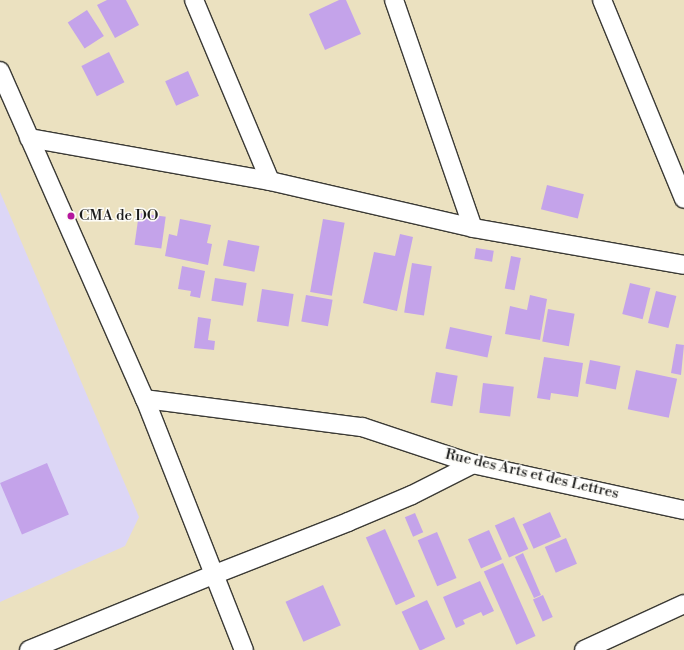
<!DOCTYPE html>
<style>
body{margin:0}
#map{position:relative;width:684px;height:650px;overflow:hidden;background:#ebe1c0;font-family:"Libre Bodoni",serif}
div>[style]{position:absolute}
.built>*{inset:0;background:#dcd6f6}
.building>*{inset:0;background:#c4a3ea;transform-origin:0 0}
.roads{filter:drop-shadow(1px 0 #3b3a35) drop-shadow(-1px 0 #3b3a35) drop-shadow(0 1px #3b3a35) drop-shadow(0 -1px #3b3a35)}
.street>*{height:18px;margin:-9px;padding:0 9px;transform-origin:9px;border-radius:9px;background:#fff}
.dots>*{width:11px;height:11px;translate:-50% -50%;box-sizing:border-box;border:2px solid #fdfcf7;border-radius:50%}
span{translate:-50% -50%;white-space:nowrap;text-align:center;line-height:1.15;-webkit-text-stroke:3px #fdfcf7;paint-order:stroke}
.poi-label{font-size:15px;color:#1c1c1c}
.left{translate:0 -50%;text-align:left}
.street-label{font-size:15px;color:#1c1c1c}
</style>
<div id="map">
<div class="built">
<i style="clip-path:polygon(0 192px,139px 517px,125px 546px,0 602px)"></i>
</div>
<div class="building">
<i style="clip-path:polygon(107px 0,126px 0,139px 25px,115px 38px,97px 5px)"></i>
<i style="clip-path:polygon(339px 0,346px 0,361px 34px,325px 50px,309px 14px)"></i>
<i style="left:87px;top:10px;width:31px;height:23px;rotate:57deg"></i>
<i style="left:109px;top:52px;width:34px;height:31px;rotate:63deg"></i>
<i style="left:188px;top:71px;width:27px;height:25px;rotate:66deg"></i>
<i style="left:547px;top:185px;width:38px;height:25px;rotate:14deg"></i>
<i style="left:139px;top:213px;width:27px;height:32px;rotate:8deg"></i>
<i style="clip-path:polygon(180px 219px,211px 225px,207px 243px,212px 244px,208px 265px,165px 256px,169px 234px,177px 236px)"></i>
<i style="left:323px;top:219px;width:22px;height:74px;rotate:10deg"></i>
<i style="clip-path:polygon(400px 234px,413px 237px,397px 311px,363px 303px,374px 252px,395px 256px)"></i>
<i style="left:228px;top:240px;width:32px;height:26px;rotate:11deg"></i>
<i style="left:476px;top:248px;width:18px;height:11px;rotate:9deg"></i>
<i style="left:511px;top:256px;width:10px;height:33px;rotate:11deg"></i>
<i style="left:412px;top:263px;width:20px;height:50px;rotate:9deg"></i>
<i style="clip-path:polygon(182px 266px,205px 271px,200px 298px,190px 296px,191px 291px,178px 289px)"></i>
<i style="left:215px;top:278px;width:32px;height:23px;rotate:9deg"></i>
<i style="left:630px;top:283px;width:21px;height:32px;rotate:14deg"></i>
<i style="left:262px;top:289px;width:32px;height:33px;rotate:9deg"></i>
<i style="left:656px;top:291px;width:21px;height:33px;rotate:14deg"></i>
<i style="left:306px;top:295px;width:27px;height:27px;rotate:10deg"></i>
<i style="clip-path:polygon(530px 295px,547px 299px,540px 340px,505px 334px,510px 306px,527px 310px)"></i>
<i style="left:548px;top:309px;width:27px;height:33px;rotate:10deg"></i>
<i style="clip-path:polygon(198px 317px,211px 319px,208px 340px,215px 341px,214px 350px,194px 348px)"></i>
<i style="left:450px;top:327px;width:43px;height:22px;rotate:12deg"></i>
<i style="clip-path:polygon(676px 344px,684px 345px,681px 375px,671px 373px)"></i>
<i style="clip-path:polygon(544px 357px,583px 363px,578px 397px,551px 393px,550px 400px,537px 398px)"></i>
<i style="left:590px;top:360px;width:31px;height:24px;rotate:11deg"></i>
<i style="left:636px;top:370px;width:42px;height:40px;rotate:12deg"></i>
<i style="left:436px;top:372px;width:22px;height:31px;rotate:10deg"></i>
<i style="left:483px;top:383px;width:31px;height:30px;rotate:7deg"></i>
<i style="left:47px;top:463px;width:56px;height:51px;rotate:67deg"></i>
<i style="left:550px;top:512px;width:27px;height:30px;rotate:66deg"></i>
<i style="left:415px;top:513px;width:21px;height:11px;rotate:67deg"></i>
<i style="left:514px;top:517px;width:35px;height:21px;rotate:66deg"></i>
<i style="left:385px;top:529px;width:74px;height:21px;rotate:66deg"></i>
<i style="left:489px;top:530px;width:32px;height:23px;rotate:66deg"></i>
<i style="left:437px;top:532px;width:50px;height:21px;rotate:67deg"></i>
<i style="left:566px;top:538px;width:28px;height:23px;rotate:67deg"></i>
<i style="clip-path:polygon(523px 553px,541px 595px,534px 598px,515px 557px)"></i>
<i style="left:503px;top:563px;width:80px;height:21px;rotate:66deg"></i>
<i style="clip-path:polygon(480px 581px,494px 611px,483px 616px,481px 612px,463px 620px,465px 624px,456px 628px,443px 597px)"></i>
<i style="left:323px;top:585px;width:44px;height:41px;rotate:66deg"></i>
<i style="left:543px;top:595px;width:24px;height:11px;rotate:66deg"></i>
<i style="left:427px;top:600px;width:43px;height:28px;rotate:65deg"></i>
</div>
<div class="roads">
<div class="street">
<i style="left:194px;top:0;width:196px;rotate:67.2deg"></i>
<i style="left:394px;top:0;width:241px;rotate:70.9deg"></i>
<i style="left:602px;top:0;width:215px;rotate:67.6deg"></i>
<i style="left:0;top:71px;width:359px;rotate:66.2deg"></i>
<i style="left:145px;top:399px;width:270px;rotate:68.5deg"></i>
<i style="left:29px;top:138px;width:245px;rotate:10.1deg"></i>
<i style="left:270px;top:181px;width:208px;rotate:13deg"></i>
<i style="left:473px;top:228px;width:214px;rotate:9.9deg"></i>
<i style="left:145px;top:399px;width:219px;rotate:7.4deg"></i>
<i style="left:362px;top:427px;width:117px;rotate:18.4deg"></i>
<i style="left:473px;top:464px;width:216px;rotate:12.3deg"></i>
<i style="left:29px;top:650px;width:199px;rotate:-22.2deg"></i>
<i style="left:213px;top:575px;width:145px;rotate:-21.4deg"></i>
<i style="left:348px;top:522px;width:69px;rotate:-22.9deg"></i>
<i style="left:412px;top:495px;width:68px;rotate:-26.9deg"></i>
<i style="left:584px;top:650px;width:110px;rotate:-24.7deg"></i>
</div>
</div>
<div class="dots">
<i style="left:71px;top:216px;background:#b5179e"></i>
</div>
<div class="poi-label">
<span class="left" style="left:79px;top:216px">CMA de DO</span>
</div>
<div class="street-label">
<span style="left:532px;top:474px;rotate:13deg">Rue des Arts et des Lettres</span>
</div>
</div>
